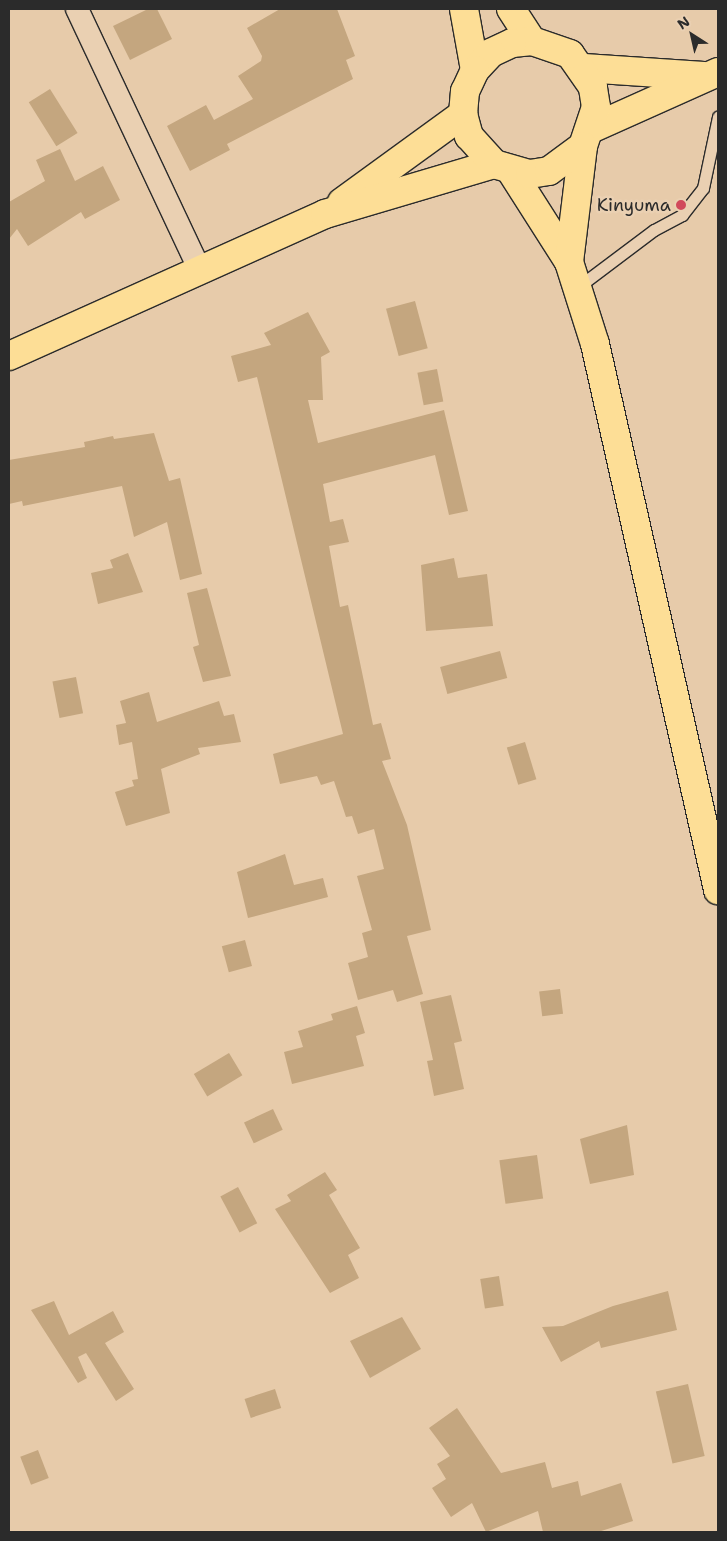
<!DOCTYPE html>
<style>
body{margin:0}
#map{position:relative;width:727px;height:1541px;overflow:hidden;background:#e7cbaa;font-family:"Shantell Sans",sans-serif}
div>[style]{position:absolute}
.building>*{inset:0;background:#c4a67f;transform-origin:0 0}
.roads{filter:drop-shadow(1px 0 #2b2b2b) drop-shadow(-1px 0 #2b2b2b) drop-shadow(0 1px #2b2b2b) drop-shadow(0 -1px #2b2b2b)}
.service>*{height:11px;margin:-5.5px;padding:0 5.5px;transform-origin:5.5px;border-radius:5.5px;background:#ead0b2}
.minor>*{height:22px;margin:-11px;padding:0 11px;transform-origin:11px;border-radius:11px;background:#ead0b2}
.primary>*{height:28px;margin:-14px;padding:0 14px;transform-origin:14px;border-radius:14px;background:#fdde96}
.trunk>*{height:28px;margin:-14px;padding:0 14px;transform-origin:14px;border-radius:14px;background:#fdde96}
.dots>*{width:14px;height:14px;translate:-50% -50%;box-sizing:border-box;border:2px solid #ead0b2;border-radius:50%}
span{translate:-50% -50%;white-space:nowrap;text-align:center;line-height:1.15;-webkit-text-stroke:5px #ead0b2;paint-order:stroke}
.poi-label{font-size:18px;color:#2b2b2b}
.right{translate:-100% -50%;text-align:right}
.frame{position:absolute;inset:0;border:10px solid #2b2b2b;pointer-events:none}
.north{position:absolute;left:667px;top:10px;width:50px;height:50px;-webkit-text-stroke:4px #ead0b2;paint-order:stroke;rotate:325deg;font-size:14px;font-weight:700;line-height:20px;text-align:center;color:#2b2b2b}
.north::after{content:'';display:block;margin:auto;width:18px;height:22px;background:#2b2b2b;clip-path:polygon(50% 0,100% 100%,50% 72%,0 100%)}
</style>
<div id="map">
<div class="building">
<i style="clip-path:polygon(148px 9px,157px 9px,172px 39px,130px 60px,113px 26px)"></i>
<i style="clip-path:polygon(280px 9px,337px 9px,355px 56px,346px 60px,353px 79px,227px 144px,230px 150px,190px 171px,167px 126px,206px 105px,214px 120px,253px 99px,238px 76px,261px 61px,262px 56px,247px 28px)"></i>
<i style="left:50px;top:89px;width:52px;height:25px;rotate:58deg"></i>
<i style="clip-path:polygon(60px 149px,75px 181px,103px 166px,120px 200px,85px 219px,81px 212px,28px 246px,17px 229px,9px 239px,9px 202px,45px 181px,36px 160px)"></i>
<i style="left:415px;top:301px;width:49px;height:30px;rotate:75deg"></i>
<i style="clip-path:polygon(308px 312px,330px 352px,321px 357px,323px 400px,308px 400px,318px 443px,444px 410px,468px 511px,449px 515px,435px 455px,323px 484px,330px 522px,343px 519px,349px 542px,329px 546px,340px 607px,348px 605px,373px 725px,381px 723px,391px 759px,382px 761px,407px 825px,431px 930px,407px 936px,423px 994px,397px 1002px,393px 990px,358px 1000px,348px 963px,368px 957px,362px 933px,372px 930px,357px 876px,384px 869px,374px 829px,358px 834px,352px 816px,346px 817px,334px 781px,321px 785px,317px 776px,280px 784px,273px 754px,343px 734px,257px 377px,238px 382px,231px 356px,271px 345px,264px 333px)"></i>
<i style="left:437px;top:369px;width:33px;height:20px;rotate:79deg"></i>
<i style="clip-path:polygon(154px 433px,169px 481px,180px 478px,202px 574px,180px 580px,167px 522px,134px 537px,122px 486px,23px 506px,22px 501px,9px 504px,9px 460px,85px 447px,84px 442px,113px 436px,114px 439px)"></i>
<i style="clip-path:polygon(128px 553px,143px 592px,98px 604px,91px 573px,113px 568px,110px 560px)"></i>
<i style="clip-path:polygon(454px 558px,458px 578px,487px 574px,493px 626px,426px 631px,421px 565px)"></i>
<i style="clip-path:polygon(207px 588px,231px 676px,203px 682px,193px 647px,199px 645px,187px 593px)"></i>
<i style="left:500px;top:651px;width:28px;height:62px;rotate:75deg"></i>
<i style="left:76px;top:677px;width:37px;height:24px;rotate:79deg"></i>
<i style="clip-path:polygon(149px 692px,157px 722px,219px 701px,224px 716px,234px 714px,241px 742px,198px 748px,200px 754px,161px 769px,170px 813px,126px 826px,115px 792px,134px 786px,132px 780px,138px 779px,132px 742px,119px 745px,116px 725px,126px 723px,120px 701px)"></i>
<i style="left:525px;top:742px;width:39px;height:19px;rotate:73deg"></i>
<i style="clip-path:polygon(285px 854px,294px 885px,323px 878px,328px 897px,248px 918px,237px 872px)"></i>
<i style="left:245px;top:940px;width:27px;height:24px;rotate:75deg"></i>
<i style="left:560px;top:989px;width:25px;height:21px;rotate:83deg"></i>
<i style="clip-path:polygon(451px 995px,462px 1041px,454px 1043px,464px 1089px,434px 1096px,427px 1061px,433px 1060px,420px 1002px)"></i>
<i style="clip-path:polygon(357px 1006px,365px 1033px,356px 1036px,364px 1066px,292px 1084px,284px 1052px,303px 1047px,298px 1031px,333px 1020px,331px 1014px)"></i>
<i style="left:229px;top:1053px;width:26px;height:41px;rotate:59deg"></i>
<i style="left:273px;top:1109px;width:23px;height:32px;rotate:65deg"></i>
<i style="clip-path:polygon(627px 1125px,634px 1175px,590px 1184px,580px 1139px)"></i>
<i style="left:537px;top:1155px;width:44px;height:38px;rotate:82deg"></i>
<i style="clip-path:polygon(325px 1172px,337px 1190px,329px 1195px,360px 1248px,348px 1255px,359px 1278px,330px 1293px,275px 1209px,291px 1201px,287px 1195px)"></i>
<i style="left:238px;top:1187px;width:41px;height:20px;rotate:62deg"></i>
<i style="left:499px;top:1276px;width:30px;height:19px;rotate:81deg"></i>
<i style="clip-path:polygon(668px 1291px,677px 1330px,601px 1348px,599px 1341px,561px 1362px,542px 1327px,563px 1326px,613px 1306px)"></i>
<i style="clip-path:polygon(54px 1301px,69px 1335px,113px 1311px,124px 1332px,105px 1343px,134px 1389px,116px 1401px,86px 1353px,78px 1357px,87px 1378px,78px 1383px,31px 1310px)"></i>
<i style="clip-path:polygon(402px 1317px,421px 1349px,370px 1378px,350px 1341px)"></i>
<i style="left:688px;top:1384px;width:74px;height:33px;rotate:77deg"></i>
<i style="left:275px;top:1389px;width:20px;height:32px;rotate:72deg"></i>
<i style="clip-path:polygon(457px 1408px,501px 1473px,545px 1462px,552px 1488px,578px 1481px,581px 1496px,621px 1483px,633px 1521px,598px 1532px,543px 1532px,538px 1511px,486px 1532px,472px 1503px,451px 1517px,432px 1488px,446px 1479px,437px 1464px,450px 1456px,429px 1428px)"></i>
<i style="left:38px;top:1450px;width:30px;height:19px;rotate:69deg"></i>
</div>
<div class="roads">
<div class="service">
<i style="left:578px;top:287px;width:95px;rotate:-36.9deg"></i>
<i style="left:654px;top:230px;width:32px;rotate:-28deg"></i>
<i style="left:682px;top:215px;width:34px;rotate:-52deg"></i>
<i style="left:703px;top:188px;width:73px;rotate:-78.1deg"></i>
</div>
<div class="minor">
<i style="left:77px;top:9px;width:289px;rotate:64.8deg"></i>
</div>
<div class="primary">
<i style="left:584px;top:68px;width:120px;rotate:3.8deg"></i>
<i style="left:593px;top:128px;width:137px;rotate:-24.1deg"></i>
<i style="left:342px;top:202px;width:150px;rotate:-36deg"></i>
<i style="left:9px;top:356px;width:346px;rotate:-24.2deg"></i>
<i style="left:325px;top:214px;width:176px;rotate:-16.5deg"></i>
</div>
<div class="trunk">
<i style="left:464px;top:9px;width:62px;rotate:79.8deg"></i>
<i style="left:511px;top:9px;width:38px;rotate:57deg"></i>
<i style="left:511px;top:171px;width:108px;rotate:57.5deg"></i>
<i style="left:569px;top:262px;width:86px;rotate:72.4deg"></i>
<i style="left:595px;top:344px;width:560px;rotate:77.3deg"></i>
<i style="left:569px;top:262px;width:117px;rotate:-83.1deg"></i>
<i style="left:583px;top:146px;width:41px;rotate:-71.6deg"></i>
<i style="left:596px;top:107px;width:20px;rotate:-99deg"></i>
<i style="left:593px;top:87px;width:40px;rotate:-124.9deg"></i>
<i style="left:570px;top:54px;width:40px;rotate:-161.1deg"></i>
<i style="left:532px;top:41px;width:20px;rotate:174deg"></i>
<i style="left:512px;top:43px;width:23px;rotate:155deg"></i>
<i style="left:491px;top:53px;width:23px;rotate:133deg"></i>
<i style="left:475px;top:70px;width:23px;rotate:115deg"></i>
<i style="left:465px;top:91px;width:23px;rotate:95deg"></i>
<i style="left:463px;top:114px;width:23px;rotate:75deg"></i>
<i style="left:469px;top:136px;width:38px;rotate:48deg"></i>
<i style="left:494px;top:164px;width:37px;rotate:16deg"></i>
<i style="left:530px;top:174px;width:19px;rotate:-9deg"></i>
<i style="left:549px;top:171px;width:42px;rotate:-36.3deg"></i>
</div>
</div>
<div class="dots">
<i style="left:681px;top:205px;background:#d1495b"></i>
</div>
<div class="poi-label">
<span class="right" style="left:671px;top:205px">Kinyuma</span>
</div>
<div class="frame"></div>
<div class="north">N</div>
</div>
